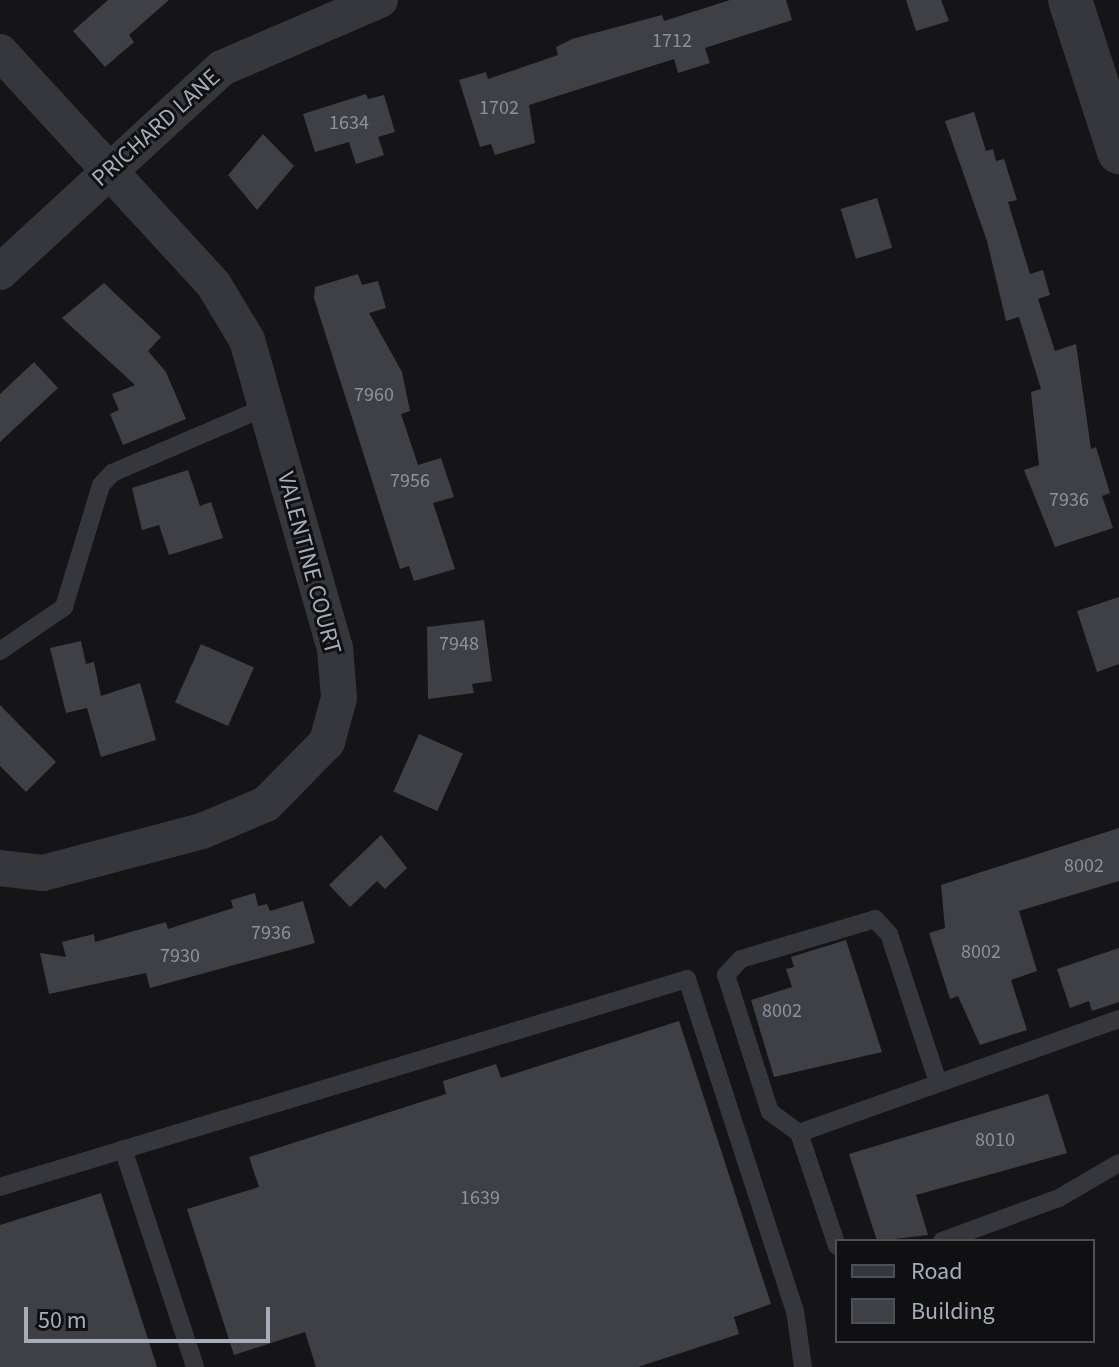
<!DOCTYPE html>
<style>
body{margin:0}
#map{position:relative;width:1119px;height:1367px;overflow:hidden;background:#151517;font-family:"Source Sans 3",sans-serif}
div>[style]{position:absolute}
.building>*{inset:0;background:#3f4045;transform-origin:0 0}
.service>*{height:18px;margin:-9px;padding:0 9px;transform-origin:9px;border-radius:9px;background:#36373d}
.minor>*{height:36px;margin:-18px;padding:0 18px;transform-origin:18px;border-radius:18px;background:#36373d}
.tertiary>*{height:44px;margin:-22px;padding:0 22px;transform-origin:22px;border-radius:22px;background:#36373d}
span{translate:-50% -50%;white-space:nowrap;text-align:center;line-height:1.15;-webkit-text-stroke:6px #101012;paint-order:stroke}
.number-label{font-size:20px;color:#8c929c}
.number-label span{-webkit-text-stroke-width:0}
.street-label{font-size:24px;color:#a6adb9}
.legend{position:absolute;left:835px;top:1239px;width:260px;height:104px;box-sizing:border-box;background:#101012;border:2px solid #4c4f55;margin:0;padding:10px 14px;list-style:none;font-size:24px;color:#a6adb9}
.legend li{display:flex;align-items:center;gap:16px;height:40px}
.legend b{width:40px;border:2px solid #4c4f55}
.scale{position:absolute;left:24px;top:1307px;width:246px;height:36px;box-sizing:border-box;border:4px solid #a6adb9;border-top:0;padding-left:10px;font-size:24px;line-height:28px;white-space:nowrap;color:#a6adb9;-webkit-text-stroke:6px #101012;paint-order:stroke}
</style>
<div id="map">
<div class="building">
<i style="clip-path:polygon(108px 0,169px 0,129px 35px,134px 42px,105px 67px,73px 31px)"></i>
<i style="clip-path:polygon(730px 0,786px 0,792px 20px,705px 48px,710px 63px,678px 73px,674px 59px,529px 105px,535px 143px,495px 155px,491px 144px,480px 147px,459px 80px,486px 72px,488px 79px,558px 55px,556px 47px,572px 39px,662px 15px,664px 21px)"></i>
<i style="clip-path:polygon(906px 0,941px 0,949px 21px,916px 31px)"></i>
<i style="clip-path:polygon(366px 94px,368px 99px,384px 95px,395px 132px,378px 137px,384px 155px,356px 164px,349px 142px,315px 152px,303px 114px)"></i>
<i style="clip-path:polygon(974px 112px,986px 151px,993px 149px,996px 161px,1004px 159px,1017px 200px,1008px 202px,1030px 274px,1043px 270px,1050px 295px,1038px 299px,1055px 351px,1076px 344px,1091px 449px,1096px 447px,1110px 493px,1102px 496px,1113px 528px,1055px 547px,1024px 470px,1039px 465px,1031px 392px,1041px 389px,1019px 317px,1006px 321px,987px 241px,945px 121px)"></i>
<i style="clip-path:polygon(263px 134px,294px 166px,257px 210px,228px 175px)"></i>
<i style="left:877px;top:198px;width:52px;height:38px;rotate:73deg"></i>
<i style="clip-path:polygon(358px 274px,362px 285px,378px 281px,386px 308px,369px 313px,402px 372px,410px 411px,401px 414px,418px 465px,441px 458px,454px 497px,433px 503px,455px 569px,414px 581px,409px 566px,400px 569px,314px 298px,315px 287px)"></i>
<i style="clip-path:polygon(104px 283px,161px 337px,148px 351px,166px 372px,186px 419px,123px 445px,110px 414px,119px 410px,112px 394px,135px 385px,62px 318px)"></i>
<i style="clip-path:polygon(34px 362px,58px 388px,0 442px,0 394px)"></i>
<i style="clip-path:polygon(188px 470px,200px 506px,211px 502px,223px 538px,169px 555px,159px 525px,142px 530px,132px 488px)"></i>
<i style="clip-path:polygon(1119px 597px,1119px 664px,1097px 672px,1077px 611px)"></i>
<i style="clip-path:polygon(484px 620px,492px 681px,472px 684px,474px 693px,428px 699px,427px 627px)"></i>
<i style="clip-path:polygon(81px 641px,86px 664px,94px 662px,101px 696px,140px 683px,156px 740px,101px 757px,87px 708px,66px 713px,50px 648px)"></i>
<i style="left:201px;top:644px;width:58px;height:64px;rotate:24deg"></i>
<i style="clip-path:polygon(0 705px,56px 762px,26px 792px,0 766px)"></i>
<i style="left:419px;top:734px;width:48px;height:63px;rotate:24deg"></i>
<i style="clip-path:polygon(1119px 828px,1119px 881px,1019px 911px,1037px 971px,1011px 980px,1027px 1030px,980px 1045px,958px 996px,950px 999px,929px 933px,945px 928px,941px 885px)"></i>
<i style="clip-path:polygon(381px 835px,407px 868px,385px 889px,377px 881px,350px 907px,329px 885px)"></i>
<i style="clip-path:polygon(255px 893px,258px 906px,267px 904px,270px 911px,303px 901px,315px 943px,150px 988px,146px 973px,49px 994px,40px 953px,66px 957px,62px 942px,94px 934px,95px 942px,166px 922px,168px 929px,233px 908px,231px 900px)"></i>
<i style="clip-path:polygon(846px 940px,882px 1052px,774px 1077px,751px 1000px,792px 987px,786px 969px,794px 967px,791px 957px)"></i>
<i style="clip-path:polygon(1119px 948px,1119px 1002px,1092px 1011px,1089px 1001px,1070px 1008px,1057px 969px)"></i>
<i style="clip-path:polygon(679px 1021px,771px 1304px,734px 1317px,739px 1334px,638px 1367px,316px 1367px,305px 1332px,234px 1355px,187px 1209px,259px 1187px,249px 1157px,446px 1094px,443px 1081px,496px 1064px,501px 1078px)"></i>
<i style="clip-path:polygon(1048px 1094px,1067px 1153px,916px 1195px,928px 1235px,877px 1241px,849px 1154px)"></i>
<i style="clip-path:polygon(101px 1193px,157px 1367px,0 1367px,0 1225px)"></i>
</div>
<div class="service">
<i style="left:0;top:651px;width:78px;rotate:-34.5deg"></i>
<i style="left:64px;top:607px;width:127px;rotate:-73.1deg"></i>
<i style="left:101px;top:485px;width:16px;rotate:-47deg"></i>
<i style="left:112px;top:473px;width:168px;rotate:-23.2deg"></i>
<i style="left:799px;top:1133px;width:36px;rotate:-144deg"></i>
<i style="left:770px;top:1112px;width:144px;rotate:-107.8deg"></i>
<i style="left:726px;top:975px;width:22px;rotate:-47deg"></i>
<i style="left:741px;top:959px;width:140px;rotate:-16.6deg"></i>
<i style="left:875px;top:919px;width:21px;rotate:47deg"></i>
<i style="left:889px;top:934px;width:153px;rotate:71.7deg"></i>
<i style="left:123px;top:1149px;width:230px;rotate:71.7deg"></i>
<i style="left:0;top:1187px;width:718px;rotate:-16.84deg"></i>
<i style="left:687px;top:979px;width:349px;rotate:72deg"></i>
<i style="left:795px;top:1311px;width:57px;rotate:81.9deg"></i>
<i style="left:942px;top:1241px;width:125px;rotate:-20.2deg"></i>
<i style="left:1059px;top:1198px;width:69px;rotate:-30.3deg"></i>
<i style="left:837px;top:1246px;width:119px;rotate:-108.6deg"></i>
<i style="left:799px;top:1133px;width:340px;rotate:-19.6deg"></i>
</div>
<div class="minor">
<i style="left:0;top:52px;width:316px;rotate:47.4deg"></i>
<i style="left:214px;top:285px;width:64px;rotate:59deg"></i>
<i style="left:247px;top:340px;width:320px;rotate:74.1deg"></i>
<i style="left:335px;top:648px;width:50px;rotate:85.4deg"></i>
<i style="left:339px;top:698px;width:46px;rotate:105.3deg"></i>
<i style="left:327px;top:742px;width:87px;rotate:134.5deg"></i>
<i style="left:266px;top:804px;width:69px;rotate:157.1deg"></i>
<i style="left:202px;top:831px;width:164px;rotate:165.2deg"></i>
<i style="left:43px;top:873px;width:43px;rotate:-173.4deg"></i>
<i style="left:0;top:272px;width:301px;rotate:-42.6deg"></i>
<i style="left:222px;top:68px;width:172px;rotate:-23.3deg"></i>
</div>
<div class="tertiary">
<i style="left:1070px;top:0;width:160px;rotate:72.1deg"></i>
</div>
<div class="number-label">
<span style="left:672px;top:41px">1712</span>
<span style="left:499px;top:108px">1702</span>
<span style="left:349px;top:123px">1634</span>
<span style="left:374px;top:395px">7960</span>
<span style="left:410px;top:481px">7956</span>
<span style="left:1069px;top:500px">7936</span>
<span style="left:459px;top:644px">7948</span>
<span style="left:1084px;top:866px">8002</span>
<span style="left:271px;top:933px">7936</span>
<span style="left:981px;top:952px">8002</span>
<span style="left:180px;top:956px">7930</span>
<span style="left:782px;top:1011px">8002</span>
<span style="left:995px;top:1140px">8010</span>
<span style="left:480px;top:1198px">1639</span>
</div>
<div class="street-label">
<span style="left:156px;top:128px;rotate:-42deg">PRICHARD LANE</span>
<span style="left:309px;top:563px;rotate:75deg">VALENTINE COURT</span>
</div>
<ul class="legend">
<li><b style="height:10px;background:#36373d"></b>Road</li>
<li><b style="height:22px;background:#3f4045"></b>Building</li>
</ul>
<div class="scale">50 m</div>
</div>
